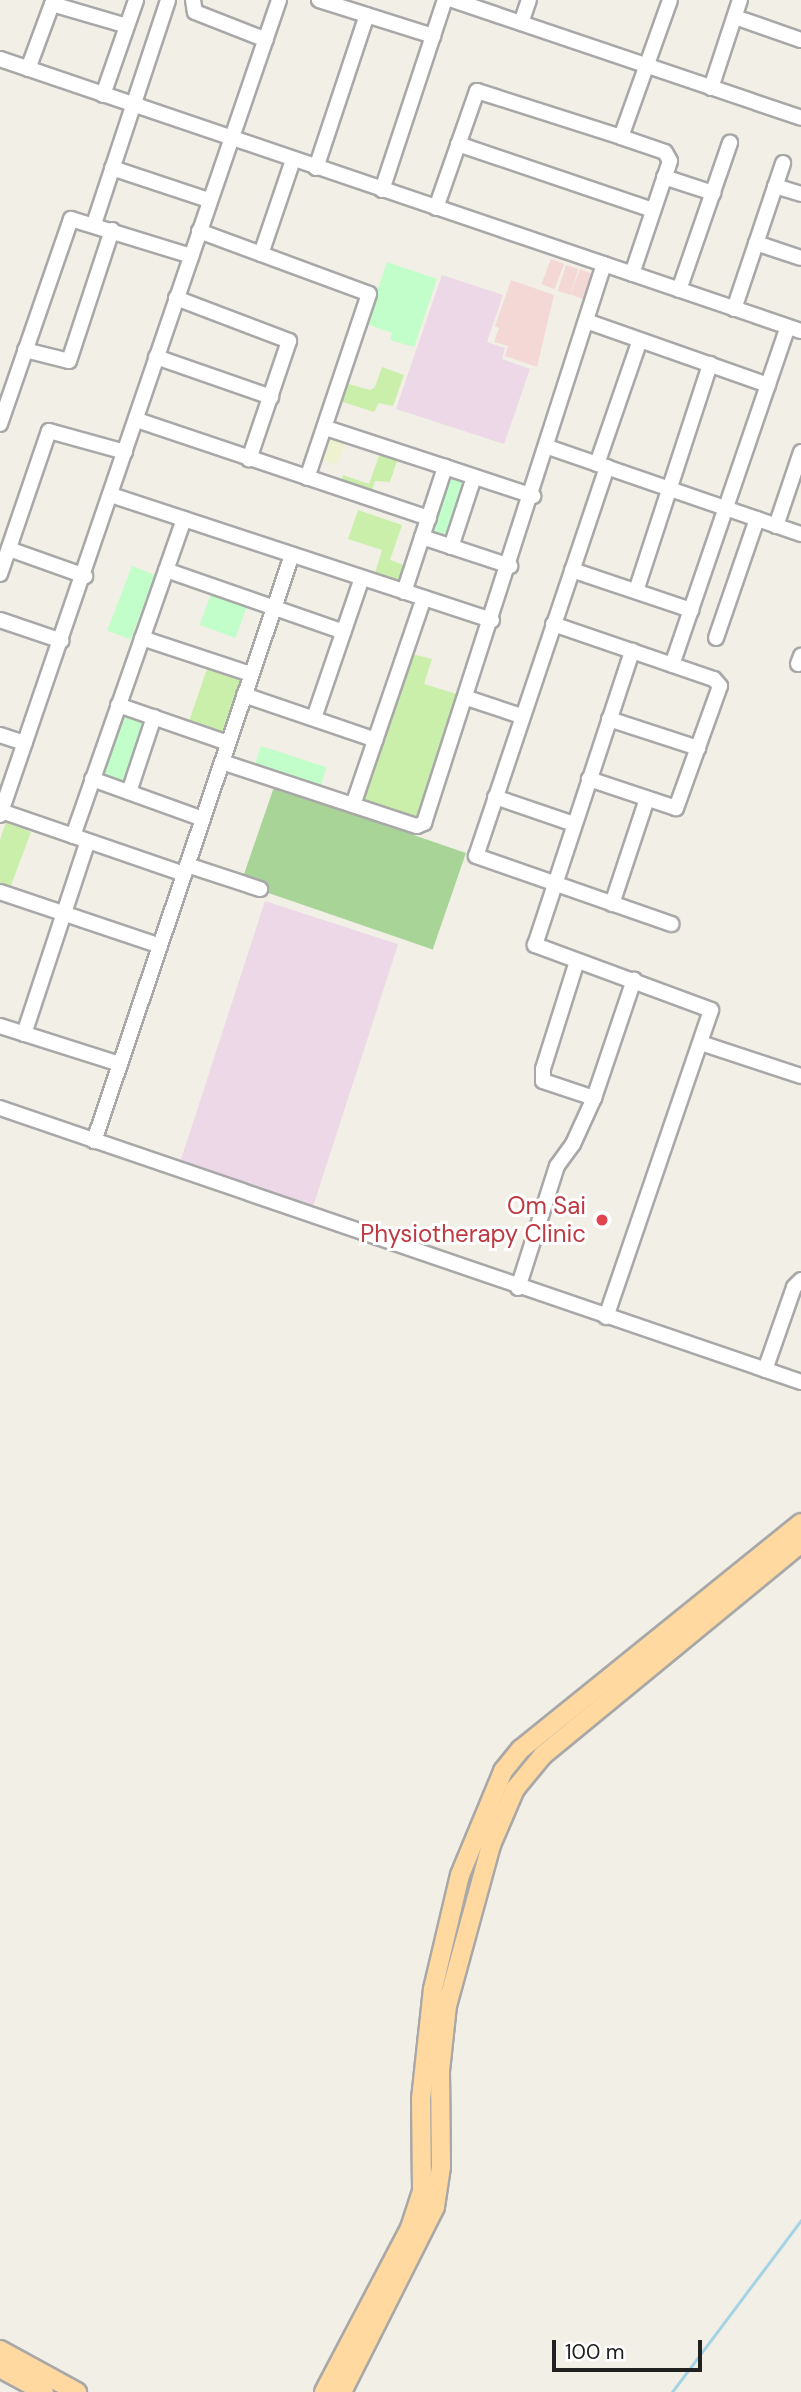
<!DOCTYPE html>
<style>
body{margin:0}
#map{position:relative;width:801px;height:2392px;overflow:hidden;background:#f2efe7;font-family:"DM Sans",sans-serif}
div>[style]{position:absolute}
.commercial>*{inset:0;background:#f4d8d5;transform-origin:0 0}
.industrial>*{inset:0;background:#ecd8e7;transform-origin:0 0}
.farmland>*{inset:0;background:#eef2d1;transform-origin:0 0}
.grass>*{inset:0;background:#caefaa;transform-origin:0 0}
.forest>*{inset:0;background:#a8d498;transform-origin:0 0}
.park>*{inset:0;background:#c2fec9;transform-origin:0 0}
.stream>*{height:2.5px;margin:-1.25px;padding:0 1.25px;transform-origin:1.25px;border-radius:1.25px;background:#a4d3e3}
.roads{filter:drop-shadow(2px 0 #a8a8a8) drop-shadow(-2px 0 #a8a8a8) drop-shadow(0 2px #a8a8a8) drop-shadow(0 -2px #a8a8a8)}
.minor>*{height:14px;margin:-7px;padding:0 7px;transform-origin:7px;border-radius:7px;background:#fff}
.major>*{height:18px;margin:-9px;padding:0 9px;transform-origin:9px;border-radius:9px;background:#ffd99f}
.dots>*{width:19px;height:19px;translate:-50% -50%;box-sizing:border-box;border:4px solid #fff;border-radius:50%}
span{translate:-50% -50%;white-space:nowrap;text-align:center;line-height:1.15;-webkit-text-stroke:6px #fff;paint-order:stroke}
.health-label{font-size:24px;color:#be3a42}
.right{translate:-100% -50%;text-align:right}
.scale{position:absolute;left:552px;top:2340px;width:150px;height:32px;box-sizing:border-box;border:4px solid #212121;border-top:0;padding-left:9px;font-size:21px;line-height:24px;white-space:nowrap;color:#212121;-webkit-text-stroke:5px #fff;paint-order:stroke}
</style>
<div id="map">
<div class="commercial">
<i style="left:551px;top:259px;width:14px;height:27px;rotate:21deg"></i>
<i style="left:566px;top:265px;width:13px;height:27px;rotate:18deg"></i>
<i style="left:580px;top:269px;width:14px;height:27px;rotate:21deg"></i>
<i style="clip-path:polygon(511px 280px,554px 295px,537px 367px,505px 356px,508px 346px,494px 342px,499px 328px,495px 326px)"></i>
</div>
<div class="industrial">
<i style="clip-path:polygon(442px 275px,503px 295px,487px 342px,505px 348px,502px 359px,530px 369px,504px 444px,396px 409px)"></i>
<i style="left:265px;top:901px;width:140px;height:278px;rotate:18deg"></i>
</div>
<div class="farmland">
<i style="left:328px;top:432px;width:20px;height:28px;rotate:20deg"></i>
</div>
<div class="grass">
<i style="clip-path:polygon(382px 367px,404px 375px,393px 406px,379px 403px,374px 412px,340px 401px,345px 383px,370px 390px,375px 387px)"></i>
<i style="clip-path:polygon(381px 450px,399px 455px,390px 482px,375px 481px,367px 504px,337px 494px,343px 475px,369px 484px)"></i>
<i style="clip-path:polygon(358px 510px,402px 525px,390px 560px,404px 565px,396px 590px,372px 583px,382px 550px,348px 539px)"></i>
<i style="clip-path:polygon(412px 654px,432px 659px,424px 684px,460px 695px,418px 821px,359px 802px)"></i>
<i style="left:207px;top:669px;width:37px;height:56px;rotate:19deg"></i>
<i style="clip-path:polygon(6px 822px,31px 832px,10px 888px,0 884px,0 840px)"></i>
</div>
<div class="forest">
<i style="left:274px;top:787px;width:203px;height:102px;rotate:19deg"></i>
</div>
<div class="park">
<i style="clip-path:polygon(387px 262px,437px 279px,414px 347px,390px 340px,392px 333px,366px 324px)"></i>
<i style="left:448px;top:475px;width:21px;height:69px;rotate:19deg"></i>
<i style="left:132px;top:566px;width:25px;height:69px;rotate:21deg"></i>
<i style="left:211px;top:594px;width:38px;height:33px;rotate:20deg"></i>
<i style="left:122px;top:712px;width:25px;height:68px;rotate:18deg"></i>
<i style="left:261px;top:746px;width:69px;height:22px;rotate:18deg"></i>
</div>
<div class="stream">
<i style="left:672px;top:2392px;width:215px;rotate:-53.1deg"></i>
</div>
<div class="roads">
<div class="minor">
<i style="left:193px;top:0;width:12px;rotate:81deg"></i>
<i style="left:195px;top:12px;width:76px;rotate:21.5deg"></i>
<i style="left:319px;top:0;width:120px;rotate:17.5deg"></i>
<i style="left:453px;top:0;width:367px;rotate:18.7deg"></i>
<i style="left:735px;top:17px;width:70px;rotate:19.2deg"></i>
<i style="left:521px;top:23px;width:24px;rotate:-71deg"></i>
<i style="left:0;top:59px;width:846px;rotate:18.76deg"></i>
<i style="left:28px;top:69px;width:69px;rotate:-69.7deg"></i>
<i style="left:52px;top:4px;width:78px;rotate:16.3deg"></i>
<i style="left:711px;top:88px;width:93px;rotate:-71.8deg"></i>
<i style="left:103px;top:95px;width:101px;rotate:-70.8deg"></i>
<i style="left:621px;top:137px;width:145px;rotate:-70.3deg"></i>
<i style="left:458px;top:144px;width:206px;rotate:18.7deg"></i>
<i style="left:112px;top:168px;width:102px;rotate:18.3deg"></i>
<i style="left:316px;top:168px;width:161px;rotate:-71.6deg"></i>
<i style="left:664px;top:177px;width:52px;rotate:18.1deg"></i>
<i style="left:775px;top:186px;width:27px;rotate:17deg"></i>
<i style="left:382px;top:190px;width:200px;rotate:-71.7deg"></i>
<i style="left:436px;top:208px;width:124px;rotate:-70.7deg"></i>
<i style="left:477px;top:91px;width:151px;rotate:17.7deg"></i>
<i style="left:621px;top:137px;width:46px;rotate:18.8deg"></i>
<i style="left:665px;top:152px;width:10px;rotate:61deg"></i>
<i style="left:670px;top:161px;width:119px;rotate:108.6deg"></i>
<i style="left:94px;top:224px;width:236px;rotate:-71.7deg"></i>
<i style="left:199px;top:231px;width:181px;rotate:20.3deg"></i>
<i style="left:369px;top:294px;width:194px;rotate:108.6deg"></i>
<i style="left:756px;top:243px;width:47px;rotate:18.4deg"></i>
<i style="left:261px;top:254px;width:99px;rotate:-71.2deg"></i>
<i style="left:679px;top:290px;width:156px;rotate:-70.9deg"></i>
<i style="left:176px;top:298px;width:121px;rotate:20.8deg"></i>
<i style="left:289px;top:341px;width:125px;rotate:108.7deg"></i>
<i style="left:734px;top:309px;width:154px;rotate:-71.4deg"></i>
<i style="left:586px;top:321px;width:193px;rotate:19.4deg"></i>
<i style="left:25px;top:350px;width:45px;rotate:14deg"></i>
<i style="left:69px;top:361px;width:138px;rotate:-71.8deg"></i>
<i style="left:156px;top:357px;width:122px;rotate:19.2deg"></i>
<i style="left:137px;top:420px;width:308px;rotate:18.6deg"></i>
<i style="left:0;top:424px;width:217px;rotate:-70.9deg"></i>
<i style="left:71px;top:219px;width:126px;rotate:17.1deg"></i>
<i style="left:326px;top:428px;width:125px;rotate:18.1deg"></i>
<i style="left:548px;top:447px;width:268px;rotate:19deg"></i>
<i style="left:597px;top:464px;width:131px;rotate:-70.9deg"></i>
<i style="left:607px;top:467px;width:410px;rotate:108.6deg"></i>
<i style="left:476px;top:856px;width:207px;rotate:19.2deg"></i>
<i style="left:111px;top:495px;width:401px;rotate:18.2deg"></i>
<i style="left:776px;top:526px;width:78px;rotate:-71.3deg"></i>
<i style="left:422px;top:537px;width:93px;rotate:18.2deg"></i>
<i style="left:451px;top:547px;width:74px;rotate:-71.8deg"></i>
<i style="left:9px;top:549px;width:81px;rotate:19.6deg"></i>
<i style="left:166px;top:570px;width:188px;rotate:19.2deg"></i>
<i style="left:572px;top:570px;width:126px;rotate:18.6deg"></i>
<i style="left:0;top:574px;width:151px;rotate:-71.1deg"></i>
<i style="left:49px;top:431px;width:79px;rotate:15.4deg"></i>
<i style="left:636px;top:591px;width:239px;rotate:-71.9deg"></i>
<i style="left:404px;top:592px;width:132px;rotate:-71.8deg"></i>
<i style="left:445px;top:467px;width:93px;rotate:18.2deg"></i>
<i style="left:0;top:620px;width:65px;rotate:18.7deg"></i>
<i style="left:553px;top:624px;width:170px;rotate:18.9deg"></i>
<i style="left:714px;top:679px;width:9px;rotate:49deg"></i>
<i style="left:720px;top:686px;width:130px;rotate:109.8deg"></i>
<i style="left:676px;top:808px;width:92px;rotate:-161.6deg"></i>
<i style="left:142px;top:638px;width:115px;rotate:18.3deg"></i>
<i style="left:716px;top:638px;width:126px;rotate:-71deg"></i>
<i style="left:798px;top:664px;width:9px;rotate:-69deg"></i>
<i style="left:672px;top:665px;width:357px;rotate:-71.1deg"></i>
<i style="left:244px;top:695px;width:139px;rotate:18.8deg"></i>
<i style="left:467px;top:698px;width:57px;rotate:18.4deg"></i>
<i style="left:118px;top:705px;width:116px;rotate:19.1deg"></i>
<i style="left:314px;top:718px;width:148px;rotate:-71.1deg"></i>
<i style="left:609px;top:719px;width:94px;rotate:18deg"></i>
<i style="left:0;top:735px;width:26px;rotate:18deg"></i>
<i style="left:222px;top:762px;width:205px;rotate:18.2deg"></i>
<i style="left:417px;top:826px;width:8px;rotate:-23deg"></i>
<i style="left:424px;top:823px;width:587px;rotate:-72.15deg"></i>
<i style="left:92px;top:779px;width:118px;rotate:19.8deg"></i>
<i style="left:129px;top:792px;width:79px;rotate:-71.6deg"></i>
<i style="left:495px;top:797px;width:83px;rotate:18.9deg"></i>
<i style="left:353px;top:805px;width:219px;rotate:-71.1deg"></i>
<i style="left:1px;top:811px;width:194px;rotate:19deg"></i>
<i style="left:0;top:815px;width:861px;rotate:-71.1deg"></i>
<i style="left:73px;top:836px;width:336px;rotate:-70.7deg"></i>
<i style="left:187px;top:865px;width:77px;rotate:18.2deg"></i>
<i style="left:0;top:892px;width:169px;rotate:18.6deg"></i>
<i style="left:612px;top:904px;width:111px;rotate:-71.6deg"></i>
<i style="left:577px;top:961px;width:113px;rotate:107.5deg"></i>
<i style="left:543px;top:1069px;width:12px;rotate:90deg"></i>
<i style="left:543px;top:1081px;width:54px;rotate:18.4deg"></i>
<i style="left:594px;top:1098px;width:125px;rotate:-71.3deg"></i>
<i style="left:0;top:1026px;width:126px;rotate:17.6deg"></i>
<i style="left:24px;top:1034px;width:203px;rotate:-71.7deg"></i>
<i style="left:701px;top:1043px;width:105px;rotate:18.3deg"></i>
<i style="left:0;top:1108px;width:847px;rotate:18.88deg"></i>
<i style="left:94px;top:1141px;width:619px;rotate:-71.33deg"></i>
<i style="left:518px;top:1288px;width:128px;rotate:-72.3deg"></i>
<i style="left:557px;top:1166px;width:27px;rotate:-54deg"></i>
<i style="left:573px;top:1144px;width:51px;rotate:-65.5deg"></i>
<i style="left:606px;top:1317px;width:324px;rotate:-71.1deg"></i>
<i style="left:711px;top:1010px;width:188px;rotate:-159.7deg"></i>
<i style="left:535px;top:945px;width:310px;rotate:-71.7deg"></i>
<i style="left:765px;top:1370px;width:88px;rotate:-70.7deg"></i>
<i style="left:794px;top:1287px;width:10px;rotate:-45deg"></i>
</div>
<div class="major">
<i style="left:0;top:2350px;width:88px;rotate:28.6deg"></i>
<i style="left:0;top:2368px;width:50px;rotate:28.6deg"></i>
<i style="left:324px;top:2392px;width:185px;rotate:-62.3deg"></i>
<i style="left:410px;top:2228px;width:40px;rotate:-72deg"></i>
<i style="left:422px;top:2190px;width:91px;rotate:-90.6deg"></i>
<i style="left:421px;top:2099px;width:111px;rotate:-83.8deg"></i>
<i style="left:433px;top:1989px;width:117px;rotate:-76.7deg"></i>
<i style="left:460px;top:1875px;width:113px;rotate:-67.5deg"></i>
<i style="left:503px;top:1771px;width:28px;rotate:-51deg"></i>
<i style="left:521px;top:1749px;width:360px;rotate:-38.9deg"></i>
<i style="left:342px;top:2392px;width:207px;rotate:-63.3deg"></i>
<i style="left:435px;top:2207px;width:40px;rotate:-81.5deg"></i>
<i style="left:441px;top:2167px;width:96px;rotate:-90.6deg"></i>
<i style="left:440px;top:2071px;width:65px;rotate:-83.9deg"></i>
<i style="left:447px;top:2006px;width:167px;rotate:-74.7deg"></i>
<i style="left:491px;top:1845px;width:61px;rotate:-66.8deg"></i>
<i style="left:515px;top:1789px;width:44px;rotate:-50.5deg"></i>
<i style="left:543px;top:1755px;width:334px;rotate:-39.4deg"></i>
</div>
</div>
<div class="dots">
<i style="left:602px;top:1220px;background:#e0444e"></i>
</div>
<div class="health-label">
<span class="right" style="left:586px;top:1220px">Om Sai<br>Physiotherapy Clinic</span>
</div>
<div class="scale">100 m</div>
</div>
